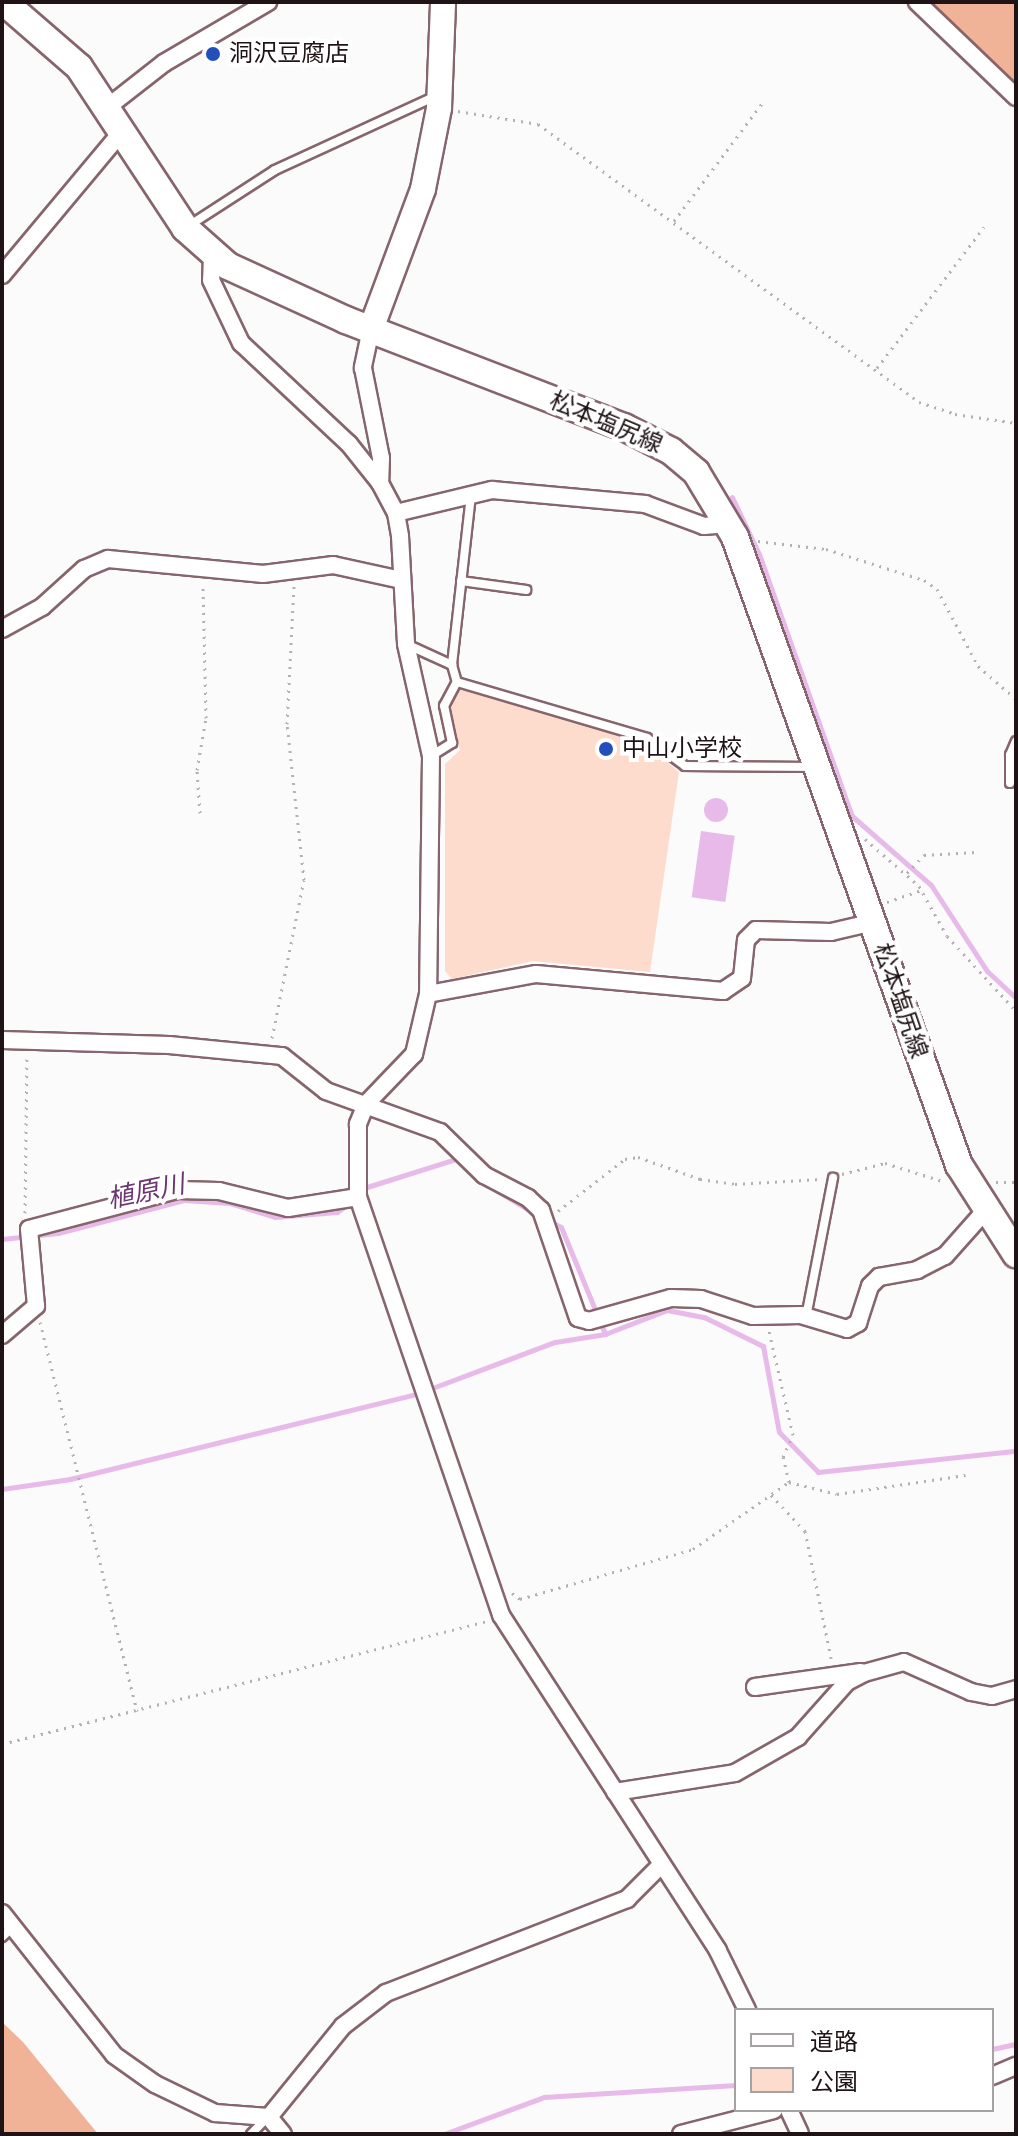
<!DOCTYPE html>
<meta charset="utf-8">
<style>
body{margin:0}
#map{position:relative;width:1018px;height:2136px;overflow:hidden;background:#fbfbfb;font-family:"Nunito Sans","Noto Sans JP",sans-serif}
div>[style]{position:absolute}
.green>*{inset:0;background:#fedccd}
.forest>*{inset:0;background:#f1b397}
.water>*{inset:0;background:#e8baea;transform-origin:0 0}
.round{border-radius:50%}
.stream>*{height:5px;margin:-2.5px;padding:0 2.5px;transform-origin:2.5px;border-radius:2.5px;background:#e8baea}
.path>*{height:3px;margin-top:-1.5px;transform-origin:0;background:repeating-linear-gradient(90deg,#b5b1b2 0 2px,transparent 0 8px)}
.roads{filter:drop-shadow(2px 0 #86656c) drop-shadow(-2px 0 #86656c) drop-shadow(0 2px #86656c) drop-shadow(0 -2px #86656c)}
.service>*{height:8px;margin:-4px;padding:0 4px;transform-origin:4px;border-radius:4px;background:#fff}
.minor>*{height:16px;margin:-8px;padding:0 8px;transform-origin:8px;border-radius:8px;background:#fff}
.secondary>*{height:24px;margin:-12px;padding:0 12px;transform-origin:12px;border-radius:12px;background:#fff}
.primary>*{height:26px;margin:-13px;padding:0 13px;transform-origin:13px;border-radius:13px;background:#fff}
.dots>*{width:22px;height:22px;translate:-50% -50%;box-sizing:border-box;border:4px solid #fff;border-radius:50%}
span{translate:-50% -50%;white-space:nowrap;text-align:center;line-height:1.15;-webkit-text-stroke:8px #fff;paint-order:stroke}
.poi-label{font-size:24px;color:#201316}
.left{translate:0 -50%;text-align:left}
.street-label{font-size:24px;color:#201316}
.water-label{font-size:26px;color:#6c3670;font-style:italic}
.frame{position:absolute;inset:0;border:4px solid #201316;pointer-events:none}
.legend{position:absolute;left:734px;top:2008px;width:260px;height:104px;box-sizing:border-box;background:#fff;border:2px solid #a6a1a2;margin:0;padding:10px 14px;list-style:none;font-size:24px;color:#201316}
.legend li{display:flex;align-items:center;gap:16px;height:40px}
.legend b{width:40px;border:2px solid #a6a1a2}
</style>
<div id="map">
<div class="green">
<i style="clip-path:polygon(455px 689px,503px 698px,646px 744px,679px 772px,650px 972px,533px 961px,452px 979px,445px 971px,445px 764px,460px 750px,449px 710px)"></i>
</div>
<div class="forest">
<i style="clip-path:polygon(929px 2px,1016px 2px,1016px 83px)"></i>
<i style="clip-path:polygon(2px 2022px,23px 2042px,98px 2134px,2px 2134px)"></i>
</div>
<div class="water">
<i class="round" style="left:704px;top:798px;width:24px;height:24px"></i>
<i style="left:701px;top:831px;width:34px;height:67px;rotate:8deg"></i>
</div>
<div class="stream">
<i style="left:732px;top:497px;width:63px;rotate:64.7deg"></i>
<i style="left:759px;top:554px;width:278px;rotate:70.5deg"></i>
<i style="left:852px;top:816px;width:105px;rotate:41.1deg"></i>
<i style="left:931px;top:885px;width:103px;rotate:56.9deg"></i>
<i style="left:987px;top:971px;width:40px;rotate:43deg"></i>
<i style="left:489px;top:1186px;width:58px;rotate:31deg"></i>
<i style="left:367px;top:1187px;width:96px;rotate:-17.5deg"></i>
<i style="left:551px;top:1222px;width:11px;rotate:27deg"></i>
<i style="left:561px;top:1227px;width:116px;rotate:67.6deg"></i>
<i style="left:2px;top:1239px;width:56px;rotate:-6.1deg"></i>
<i style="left:58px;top:1233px;width:130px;rotate:-14.7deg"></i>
<i style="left:184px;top:1200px;width:46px;rotate:3.7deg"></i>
<i style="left:230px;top:1203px;width:47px;rotate:17.3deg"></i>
<i style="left:275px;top:1217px;width:62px;rotate:-4.6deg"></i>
<i style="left:337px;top:1212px;width:9px;rotate:-36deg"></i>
<i style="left:435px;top:1387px;width:128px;rotate:-20.6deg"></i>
<i style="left:555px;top:1342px;width:51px;rotate:-9.1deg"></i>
<i style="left:605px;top:1334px;width:66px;rotate:-21.2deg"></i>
<i style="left:667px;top:1310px;width:38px;rotate:11deg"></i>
<i style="left:704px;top:1317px;width:66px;rotate:26.2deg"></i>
<i style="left:763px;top:1346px;width:87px;rotate:79.5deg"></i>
<i style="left:779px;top:1432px;width:56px;rotate:45.7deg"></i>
<i style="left:818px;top:1472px;width:199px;rotate:-6.1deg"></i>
<i style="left:2px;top:1489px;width:69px;rotate:-8.4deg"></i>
<i style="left:70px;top:1479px;width:355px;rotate:-13.8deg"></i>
<i style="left:992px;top:2049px;width:25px;rotate:-12deg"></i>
<i style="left:444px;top:2134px;width:107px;rotate:-20.3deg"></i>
<i style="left:544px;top:2097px;width:192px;rotate:-3.6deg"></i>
</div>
<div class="path">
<i style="left:458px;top:111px;width:81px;rotate:9.2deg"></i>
<i style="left:538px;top:124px;width:472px;rotate:36.1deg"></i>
<i style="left:919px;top:402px;width:38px;rotate:18deg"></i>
<i style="left:955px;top:414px;width:62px;rotate:8.4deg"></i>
<i style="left:674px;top:221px;width:149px;rotate:-53.2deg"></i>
<i style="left:877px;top:368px;width:177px;rotate:-52.8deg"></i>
<i style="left:758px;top:541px;width:68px;rotate:6.7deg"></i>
<i style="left:826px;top:549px;width:103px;rotate:17.6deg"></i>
<i style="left:924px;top:580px;width:16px;rotate:35deg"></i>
<i style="left:937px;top:589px;width:87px;rotate:62deg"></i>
<i style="left:978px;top:666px;width:50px;rotate:41deg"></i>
<i style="left:200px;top:813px;width:43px;rotate:-94deg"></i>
<i style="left:197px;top:770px;width:53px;rotate:-80.2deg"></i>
<i style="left:206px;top:718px;width:135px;rotate:-91.3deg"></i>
<i style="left:865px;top:839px;width:72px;rotate:41deg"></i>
<i style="left:919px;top:886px;width:57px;rotate:60.8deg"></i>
<i style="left:947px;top:936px;width:102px;rotate:47.4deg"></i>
<i style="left:907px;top:873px;width:25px;rotate:-47deg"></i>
<i style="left:924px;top:855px;width:53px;rotate:-3.2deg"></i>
<i style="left:887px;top:902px;width:36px;rotate:-19deg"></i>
<i style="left:272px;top:1038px;width:161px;rotate:-78.6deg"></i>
<i style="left:304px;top:880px;width:157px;rotate:-96.2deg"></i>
<i style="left:287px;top:724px;width:138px;rotate:-87.1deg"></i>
<i style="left:842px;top:1174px;width:44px;rotate:-14.3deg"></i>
<i style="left:885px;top:1163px;width:60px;rotate:17.5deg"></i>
<i style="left:996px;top:1182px;width:20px"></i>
<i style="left:558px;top:1211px;width:85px;rotate:-37.8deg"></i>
<i style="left:625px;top:1159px;width:13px;rotate:-9deg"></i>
<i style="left:638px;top:1157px;width:66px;rotate:19.5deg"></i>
<i style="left:700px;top:1179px;width:35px;rotate:8deg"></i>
<i style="left:735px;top:1184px;width:85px;rotate:-3.4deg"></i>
<i style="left:25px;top:1213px;width:156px;rotate:-89.3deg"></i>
<i style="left:40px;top:1322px;width:401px;rotate:76deg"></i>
<i style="left:789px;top:1482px;width:49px;rotate:14deg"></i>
<i style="left:837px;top:1494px;width:130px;rotate:-8.4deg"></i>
<i style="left:771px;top:1495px;width:50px;rotate:46.6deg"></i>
<i style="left:805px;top:1531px;width:130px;rotate:78.4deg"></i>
<i style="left:512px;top:1593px;width:10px;rotate:37deg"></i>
<i style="left:520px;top:1599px;width:180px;rotate:-16.1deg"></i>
<i style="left:693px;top:1549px;width:117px;rotate:-34.9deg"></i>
<i style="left:789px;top:1482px;width:26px;rotate:-103deg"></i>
<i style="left:783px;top:1457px;width:24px;rotate:-66deg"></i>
<i style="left:793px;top:1435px;width:107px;rotate:-103deg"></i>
<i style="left:2px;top:1744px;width:500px;rotate:-14.23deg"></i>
</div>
<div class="roads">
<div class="service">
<i style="left:190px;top:225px;width:101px;rotate:-32.9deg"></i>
<i style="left:275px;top:170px;width:177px;rotate:-24.7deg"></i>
<i style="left:471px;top:495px;width:171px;rotate:96.4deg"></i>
<i style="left:452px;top:665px;width:18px;rotate:74deg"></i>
<i style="left:457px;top:682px;width:198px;rotate:16.4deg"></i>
<i style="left:647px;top:738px;width:47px;rotate:36.4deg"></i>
<i style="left:685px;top:766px;width:129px;rotate:0.4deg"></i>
<i style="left:461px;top:581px;width:66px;rotate:7.9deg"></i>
<i style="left:406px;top:644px;width:51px;rotate:24.5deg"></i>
<i style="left:431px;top:756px;width:25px;rotate:-32deg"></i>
<i style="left:452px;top:743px;width:38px;rotate:-102deg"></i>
<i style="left:444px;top:706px;width:27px;rotate:-62deg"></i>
<i style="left:1010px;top:783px;width:28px;rotate:-90deg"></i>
<i style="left:1010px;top:755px;width:15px;rotate:-67deg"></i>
<i style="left:806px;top:1317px;width:142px;rotate:-79deg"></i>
<i style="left:2px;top:1937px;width:16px;rotate:-43deg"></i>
<i style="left:251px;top:2134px;width:24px;rotate:-45deg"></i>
</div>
<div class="minor">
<i style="left:917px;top:2px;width:137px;rotate:43.8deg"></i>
<i style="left:109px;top:106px;width:70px;rotate:-38deg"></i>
<i style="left:164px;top:63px;width:121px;rotate:-30.4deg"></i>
<i style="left:212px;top:255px;width:25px;rotate:92deg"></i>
<i style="left:211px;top:280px;width:70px;rotate:64.5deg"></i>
<i style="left:241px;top:343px;width:148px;rotate:43.1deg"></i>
<i style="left:349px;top:444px;width:50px;rotate:51.5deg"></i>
<i style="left:380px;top:483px;width:34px;rotate:62deg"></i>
<i style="left:396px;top:513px;width:23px;rotate:80deg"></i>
<i style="left:400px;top:536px;width:108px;rotate:86.8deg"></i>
<i style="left:406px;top:644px;width:115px;rotate:77.4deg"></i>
<i style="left:431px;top:756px;width:238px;rotate:90.7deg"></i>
<i style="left:428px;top:994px;width:62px;rotate:103.1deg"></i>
<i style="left:414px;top:1054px;width:69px;rotate:133.8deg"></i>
<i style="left:366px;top:1104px;width:22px;rotate:112deg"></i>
<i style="left:358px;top:1124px;width:73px;rotate:90deg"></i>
<i style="left:358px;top:1197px;width:442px;rotate:71.1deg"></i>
<i style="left:501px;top:1615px;width:400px;rotate:57.1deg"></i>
<i style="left:718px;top:1951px;width:66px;rotate:63.8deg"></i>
<i style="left:2px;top:275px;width:190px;rotate:-50.1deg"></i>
<i style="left:371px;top:329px;width:40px;rotate:102deg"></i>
<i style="left:363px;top:368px;width:92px;rotate:78.7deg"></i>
<i style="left:381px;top:458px;width:25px;rotate:92deg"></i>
<i style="left:396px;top:513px;width:99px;rotate:-13.5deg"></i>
<i style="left:492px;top:490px;width:154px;rotate:5.2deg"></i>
<i style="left:645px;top:504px;width:63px;rotate:20.4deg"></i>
<i style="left:704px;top:526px;width:24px;rotate:-5deg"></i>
<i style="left:2px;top:629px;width:46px;rotate:-28.8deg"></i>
<i style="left:42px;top:607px;width:57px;rotate:-42.1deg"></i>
<i style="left:84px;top:569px;width:26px;rotate:-23deg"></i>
<i style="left:108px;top:559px;width:156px;rotate:5.5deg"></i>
<i style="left:263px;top:574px;width:71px;rotate:-7.3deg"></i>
<i style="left:333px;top:565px;width:70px;rotate:12.4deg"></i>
<i style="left:428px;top:994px;width:110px;rotate:-10.5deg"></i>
<i style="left:536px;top:974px;width:188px;rotate:5.2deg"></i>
<i style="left:723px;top:991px;width:23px;rotate:-34deg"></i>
<i style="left:742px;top:978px;width:38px;rotate:-84deg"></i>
<i style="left:746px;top:940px;width:14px;rotate:-45deg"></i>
<i style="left:756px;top:930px;width:75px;rotate:1.5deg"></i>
<i style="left:831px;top:932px;width:44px;rotate:-13.1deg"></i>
<i style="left:2px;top:1040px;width:167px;rotate:1.7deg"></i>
<i style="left:169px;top:1045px;width:114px;rotate:5.6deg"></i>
<i style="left:282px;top:1056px;width:56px;rotate:38.5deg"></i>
<i style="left:326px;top:1091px;width:121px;rotate:19.8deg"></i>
<i style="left:440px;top:1132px;width:62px;rotate:44.3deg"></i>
<i style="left:484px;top:1175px;width:50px;rotate:27.6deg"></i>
<i style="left:528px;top:1198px;width:18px;rotate:43deg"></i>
<i style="left:541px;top:1210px;width:114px;rotate:71.1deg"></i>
<i style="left:578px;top:1318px;width:11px;rotate:15deg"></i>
<i style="left:589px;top:1321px;width:85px;rotate:-15.7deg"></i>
<i style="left:671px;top:1298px;width:30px;rotate:2deg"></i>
<i style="left:701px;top:1299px;width:55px;rotate:18.1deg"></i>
<i style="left:753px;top:1316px;width:48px;rotate:-1.2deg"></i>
<i style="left:801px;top:1315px;width:48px;rotate:16.9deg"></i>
<i style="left:847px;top:1329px;width:13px;rotate:-29deg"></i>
<i style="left:858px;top:1323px;width:39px;rotate:-72deg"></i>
<i style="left:870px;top:1286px;width:13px;rotate:-45deg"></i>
<i style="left:879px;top:1277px;width:39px;rotate:-10deg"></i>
<i style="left:917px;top:1270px;width:31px;rotate:-27deg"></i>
<i style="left:945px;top:1256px;width:60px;rotate:-48.4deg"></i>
<i style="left:2px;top:1335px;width:45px;rotate:-40.5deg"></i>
<i style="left:36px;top:1306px;width:77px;rotate:-95.2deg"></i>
<i style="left:29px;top:1229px;width:153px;rotate:-14.8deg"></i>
<i style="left:177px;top:1190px;width:42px;rotate:1.4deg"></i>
<i style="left:219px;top:1191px;width:71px;rotate:13.8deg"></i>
<i style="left:288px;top:1208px;width:71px;rotate:-8.9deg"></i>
<i style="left:755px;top:1687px;width:107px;rotate:-8.1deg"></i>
<i style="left:615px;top:1792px;width:121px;rotate:-9deg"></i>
<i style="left:735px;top:1773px;width:73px;rotate:-29.7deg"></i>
<i style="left:798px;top:1737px;width:74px;rotate:-48.3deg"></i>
<i style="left:847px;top:1682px;width:19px;rotate:-28deg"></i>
<i style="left:864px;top:1673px;width:41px;rotate:-15.4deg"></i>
<i style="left:904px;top:1662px;width:73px;rotate:24.1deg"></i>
<i style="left:971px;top:1692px;width:21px;rotate:11deg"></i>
<i style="left:992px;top:1696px;width:25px;rotate:-16deg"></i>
<i style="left:2px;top:1913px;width:181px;rotate:51.7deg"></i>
<i style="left:114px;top:2055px;width:50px;rotate:35.3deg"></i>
<i style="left:155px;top:2084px;width:67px;rotate:25.8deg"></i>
<i style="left:215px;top:2113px;width:54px;rotate:4.2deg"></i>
<i style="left:269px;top:2117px;width:22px;rotate:51deg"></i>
<i style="left:992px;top:2076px;width:26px;rotate:-23deg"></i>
<i style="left:789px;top:2110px;width:26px;rotate:65deg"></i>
<i style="left:269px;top:2117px;width:117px;rotate:-50.9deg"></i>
<i style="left:343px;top:2026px;width:54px;rotate:-37.5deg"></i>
<i style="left:386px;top:1993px;width:259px;rotate:-21.3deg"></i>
<i style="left:627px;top:1899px;width:48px;rotate:-45deg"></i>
<i style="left:681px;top:2134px;width:96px;rotate:-14.5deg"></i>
</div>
<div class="secondary">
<i style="left:371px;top:329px;width:149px;rotate:-69.6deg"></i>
<i style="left:423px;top:189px;width:83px;rotate:-78.8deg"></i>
<i style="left:439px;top:108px;width:106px;rotate:-87.8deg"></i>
</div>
<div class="primary">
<i style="left:4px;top:2px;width:99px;rotate:40.9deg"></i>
<i style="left:79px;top:67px;width:193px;rotate:56.6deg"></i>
<i style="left:185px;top:228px;width:57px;rotate:41.5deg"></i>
<i style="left:228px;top:266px;width:130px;rotate:24.6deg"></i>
<i style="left:346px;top:320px;width:298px;rotate:21.1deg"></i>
<i style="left:624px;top:427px;width:53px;rotate:27.1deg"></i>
<i style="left:671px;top:451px;width:33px;rotate:40deg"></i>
<i style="left:696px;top:472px;width:76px;rotate:59deg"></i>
<i style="left:735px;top:537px;width:667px;rotate:70.37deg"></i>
<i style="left:959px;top:1165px;width:106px;rotate:57.4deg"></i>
</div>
</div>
<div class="dots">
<i style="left:213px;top:54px;background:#234fbd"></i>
<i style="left:606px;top:749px;background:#234fbd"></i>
</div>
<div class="poi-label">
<span class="left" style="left:229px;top:54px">洞沢豆腐店</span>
<span class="left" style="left:622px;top:749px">中山小学校</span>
</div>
<div class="street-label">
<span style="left:606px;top:423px;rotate:23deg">松本塩尻線</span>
<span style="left:900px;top:1001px;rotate:71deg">松本塩尻線</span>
</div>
<div class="water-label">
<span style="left:146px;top:1192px;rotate:-12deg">植原川</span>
</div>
<div class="frame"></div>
<ul class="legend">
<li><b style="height:10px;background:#fff"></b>道路</li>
<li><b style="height:22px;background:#fedccd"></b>公園</li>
</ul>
</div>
